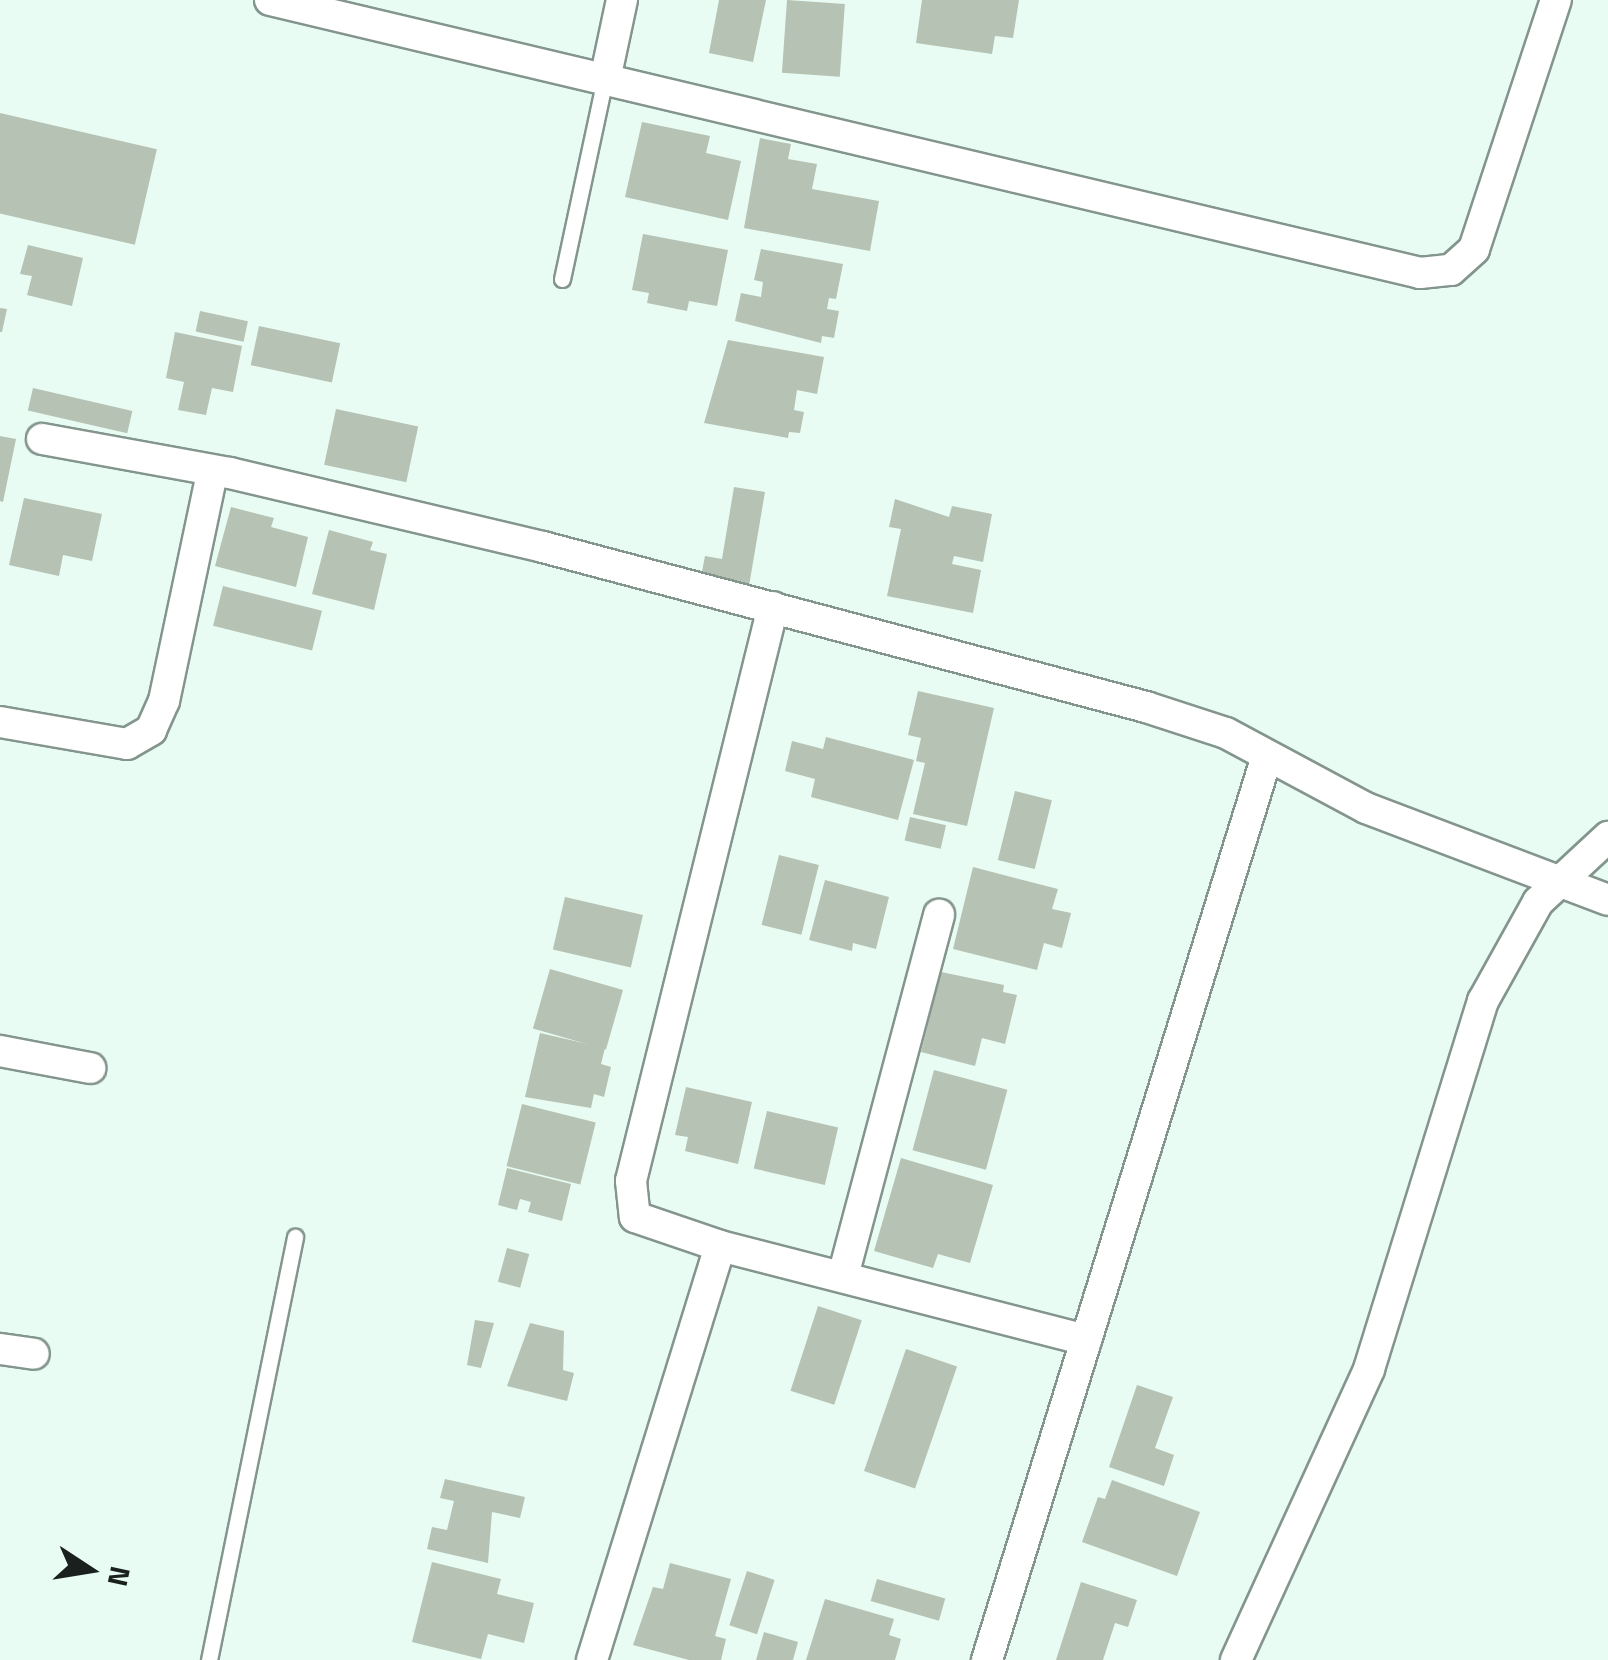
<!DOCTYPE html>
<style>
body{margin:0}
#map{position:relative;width:1608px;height:1660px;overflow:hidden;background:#e8fcf3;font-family:"Titillium Web",sans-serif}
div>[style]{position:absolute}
.building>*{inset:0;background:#b6c2b3;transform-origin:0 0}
.roads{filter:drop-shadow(2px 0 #83958d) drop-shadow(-2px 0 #83958d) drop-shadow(0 2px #83958d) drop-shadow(0 -2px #83958d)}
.service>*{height:15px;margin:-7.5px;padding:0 7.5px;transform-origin:7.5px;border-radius:7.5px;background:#fff}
.minor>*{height:30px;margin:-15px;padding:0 15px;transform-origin:15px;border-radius:15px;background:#fff}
span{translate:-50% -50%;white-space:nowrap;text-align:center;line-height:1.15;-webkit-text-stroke:8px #e8fcf3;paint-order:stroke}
.north{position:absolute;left:40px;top:1520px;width:100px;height:100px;-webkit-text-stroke:8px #e8fcf3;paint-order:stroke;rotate:102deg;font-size:28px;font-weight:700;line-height:40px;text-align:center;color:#19201d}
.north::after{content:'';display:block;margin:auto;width:35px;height:45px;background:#19201d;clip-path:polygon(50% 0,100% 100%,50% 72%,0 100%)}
</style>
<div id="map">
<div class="building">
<i style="clip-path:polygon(719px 0,766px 0,753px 62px,709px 53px)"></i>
<i style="left:787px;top:0;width:58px;height:73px;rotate:4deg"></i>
<i style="clip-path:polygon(922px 0,1019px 0,1013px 38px,995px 36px,992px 54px,916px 43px)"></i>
<i style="left:0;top:113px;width:161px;height:98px;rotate:13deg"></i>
<i style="clip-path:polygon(642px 122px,710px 136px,706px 153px,741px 161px,728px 220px,625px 197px)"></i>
<i style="clip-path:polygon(760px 138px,791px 144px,788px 159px,817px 164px,812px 189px,879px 201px,870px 251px,744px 228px)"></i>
<i style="clip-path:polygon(643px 234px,728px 250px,717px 306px,689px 301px,687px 311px,647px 303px,649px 293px,632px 290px)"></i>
<i style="clip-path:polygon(28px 245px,83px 258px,72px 306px,27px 295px,32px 276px,20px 274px)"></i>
<i style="clip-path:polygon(761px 249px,843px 264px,836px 299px,829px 298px,827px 309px,839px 311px,834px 338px,822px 336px,821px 343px,735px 321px,741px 293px,761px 297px,763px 282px,754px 280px)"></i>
<i style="clip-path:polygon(0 308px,7px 309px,2px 332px,0 332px)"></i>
<i style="left:200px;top:311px;width:49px;height:21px;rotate:12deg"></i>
<i style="left:259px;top:326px;width:83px;height:40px;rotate:12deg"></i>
<i style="clip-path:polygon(175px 332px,242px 346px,233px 392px,212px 388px,206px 415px,178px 410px,184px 382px,166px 378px)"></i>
<i style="clip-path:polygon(728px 340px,824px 357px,817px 394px,797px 390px,794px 410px,804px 412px,800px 433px,789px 432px,788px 438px,704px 423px)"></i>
<i style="left:33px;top:388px;width:102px;height:23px;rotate:13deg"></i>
<i style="left:336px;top:409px;width:84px;height:57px;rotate:12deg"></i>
<i style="clip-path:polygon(0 436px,16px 439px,3px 502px,0 501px)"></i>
<i style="clip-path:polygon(734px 487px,765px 492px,749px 586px,701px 577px,705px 556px,722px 559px)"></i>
<i style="clip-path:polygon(24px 498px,102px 514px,92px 561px,63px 555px,59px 576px,9px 565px)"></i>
<i style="clip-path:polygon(895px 499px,949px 517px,952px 506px,992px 514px,983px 562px,954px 556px,952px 564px,981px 570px,973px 613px,887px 596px,901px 529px,889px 527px)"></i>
<i style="clip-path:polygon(231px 507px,274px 518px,271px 527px,308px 537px,296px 587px,215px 566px)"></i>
<i style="clip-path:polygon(329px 530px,373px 542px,370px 550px,387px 554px,374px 610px,312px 594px)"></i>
<i style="left:223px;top:586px;width:102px;height:41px;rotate:14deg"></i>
<i style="clip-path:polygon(918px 691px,994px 708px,967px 826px,913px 814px,925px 763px,916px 761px,921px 738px,908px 735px)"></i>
<i style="clip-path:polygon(826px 737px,914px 760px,898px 820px,811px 797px,815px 779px,785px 771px,792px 741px,823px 749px)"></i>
<i style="left:1015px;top:791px;width:38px;height:71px;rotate:14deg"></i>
<i style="left:910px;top:817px;width:37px;height:24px;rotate:13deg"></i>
<i style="left:779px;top:855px;width:41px;height:72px;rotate:14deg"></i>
<i style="clip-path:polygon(973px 867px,1058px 889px,1052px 909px,1071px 913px,1062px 948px,1044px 943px,1037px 970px,953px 949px)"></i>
<i style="clip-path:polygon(825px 880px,889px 897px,876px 949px,853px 943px,852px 951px,809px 940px)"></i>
<i style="left:565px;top:897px;width:80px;height:54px;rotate:13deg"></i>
<i style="left:550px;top:969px;width:76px;height:62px;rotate:16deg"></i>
<i style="clip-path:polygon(941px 972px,1004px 985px,1003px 992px,1017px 995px,1005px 1044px,982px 1038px,975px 1066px,921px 1052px)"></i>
<i style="clip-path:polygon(540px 1033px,605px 1048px,601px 1064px,611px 1067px,604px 1097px,594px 1094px,591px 1108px,525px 1097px)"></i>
<i style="left:934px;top:1070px;width:76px;height:83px;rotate:15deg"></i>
<i style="clip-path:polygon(686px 1087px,752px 1102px,738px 1164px,685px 1151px,688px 1137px,675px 1135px)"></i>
<i style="left:522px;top:1104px;width:76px;height:64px;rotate:14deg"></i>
<i style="left:767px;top:1111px;width:73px;height:59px;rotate:13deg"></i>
<i style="clip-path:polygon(901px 1158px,993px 1185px,970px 1263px,938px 1254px,933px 1268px,874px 1251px)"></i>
<i style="clip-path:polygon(507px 1168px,571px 1184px,562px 1221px,528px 1212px,531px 1202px,520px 1199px,517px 1210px,498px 1205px)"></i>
<i style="left:507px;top:1248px;width:23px;height:35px;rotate:15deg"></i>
<i style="left:818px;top:1306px;width:46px;height:89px;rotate:18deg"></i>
<i style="clip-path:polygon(475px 1320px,494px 1323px,481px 1368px,467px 1365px)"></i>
<i style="clip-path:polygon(530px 1323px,564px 1331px,563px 1370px,574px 1373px,567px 1401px,507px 1386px)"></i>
<i style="left:906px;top:1349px;width:54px;height:129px;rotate:19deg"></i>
<i style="clip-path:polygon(1137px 1385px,1173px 1397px,1155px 1448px,1174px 1455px,1164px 1486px,1109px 1467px)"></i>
<i style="clip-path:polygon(445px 1479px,525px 1497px,520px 1518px,492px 1512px,488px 1563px,427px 1549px,432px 1527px,447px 1530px,454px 1501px,440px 1498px)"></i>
<i style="clip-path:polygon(1112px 1480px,1200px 1512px,1177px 1576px,1082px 1542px,1098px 1497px,1105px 1499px)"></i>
<i style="clip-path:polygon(432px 1562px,501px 1579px,497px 1594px,534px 1603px,524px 1643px,488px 1634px,481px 1659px,412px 1642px)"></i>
<i style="clip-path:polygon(670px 1563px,731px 1579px,715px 1636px,726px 1639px,721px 1660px,689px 1660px,633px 1645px,653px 1587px,663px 1589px)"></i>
<i style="left:747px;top:1571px;width:29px;height:57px;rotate:18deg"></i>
<i style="left:877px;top:1579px;width:71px;height:23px;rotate:16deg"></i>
<i style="clip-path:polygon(1081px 1582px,1137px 1600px,1128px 1627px,1115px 1623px,1103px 1660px,1056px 1660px)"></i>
<i style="clip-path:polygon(825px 1599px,894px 1619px,889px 1635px,901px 1639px,895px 1660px,806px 1660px)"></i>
<i style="clip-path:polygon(764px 1632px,798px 1642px,793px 1660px,756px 1660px)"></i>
</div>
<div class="roads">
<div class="service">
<i style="left:562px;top:279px;width:206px;rotate:-77.9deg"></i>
<i style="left:209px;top:1660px;width:432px;rotate:-78.5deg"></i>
</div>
<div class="minor">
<i style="left:270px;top:0;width:1182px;rotate:13.35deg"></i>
<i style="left:1420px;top:273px;width:31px;rotate:-6deg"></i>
<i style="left:1451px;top:270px;width:31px;rotate:-42deg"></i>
<i style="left:1474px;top:249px;width:262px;rotate:-71.8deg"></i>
<i style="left:606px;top:75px;width:77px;rotate:-78deg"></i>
<i style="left:42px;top:439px;width:191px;rotate:10.3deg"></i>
<i style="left:230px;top:473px;width:322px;rotate:13.3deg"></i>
<i style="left:543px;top:547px;width:624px;rotate:14.86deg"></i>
<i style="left:1146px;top:707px;width:84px;rotate:18deg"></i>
<i style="left:1226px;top:733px;width:159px;rotate:28.2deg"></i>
<i style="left:1366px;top:808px;width:259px;rotate:20.8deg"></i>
<i style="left:773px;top:607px;width:591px;rotate:103.9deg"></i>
<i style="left:631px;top:1181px;width:36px;rotate:84deg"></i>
<i style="left:635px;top:1217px;width:90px;rotate:18.8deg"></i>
<i style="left:720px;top:1246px;width:378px;rotate:14.4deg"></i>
<i style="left:0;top:722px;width:129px;rotate:9.8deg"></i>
<i style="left:127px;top:744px;width:28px;rotate:-30deg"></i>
<i style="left:151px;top:730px;width:32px;rotate:-66deg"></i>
<i style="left:164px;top:701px;width:232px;rotate:-78.1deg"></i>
<i style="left:0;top:1051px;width:92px;rotate:10.7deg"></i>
<i style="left:843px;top:1276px;width:374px;rotate:-75.1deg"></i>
<i style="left:0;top:1349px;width:34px;rotate:8deg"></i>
<i style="left:592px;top:1660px;width:433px;rotate:-72.8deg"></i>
<i style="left:987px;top:1660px;width:946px;rotate:-72.79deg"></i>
<i style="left:1236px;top:1660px;width:320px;rotate:-65.4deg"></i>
<i style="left:1369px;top:1369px;width:385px;rotate:-72.8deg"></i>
<i style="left:1483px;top:1001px;width:113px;rotate:-60.9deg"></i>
<i style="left:1538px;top:902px;width:96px;rotate:-42.9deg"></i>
</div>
</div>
<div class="north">N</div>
</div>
